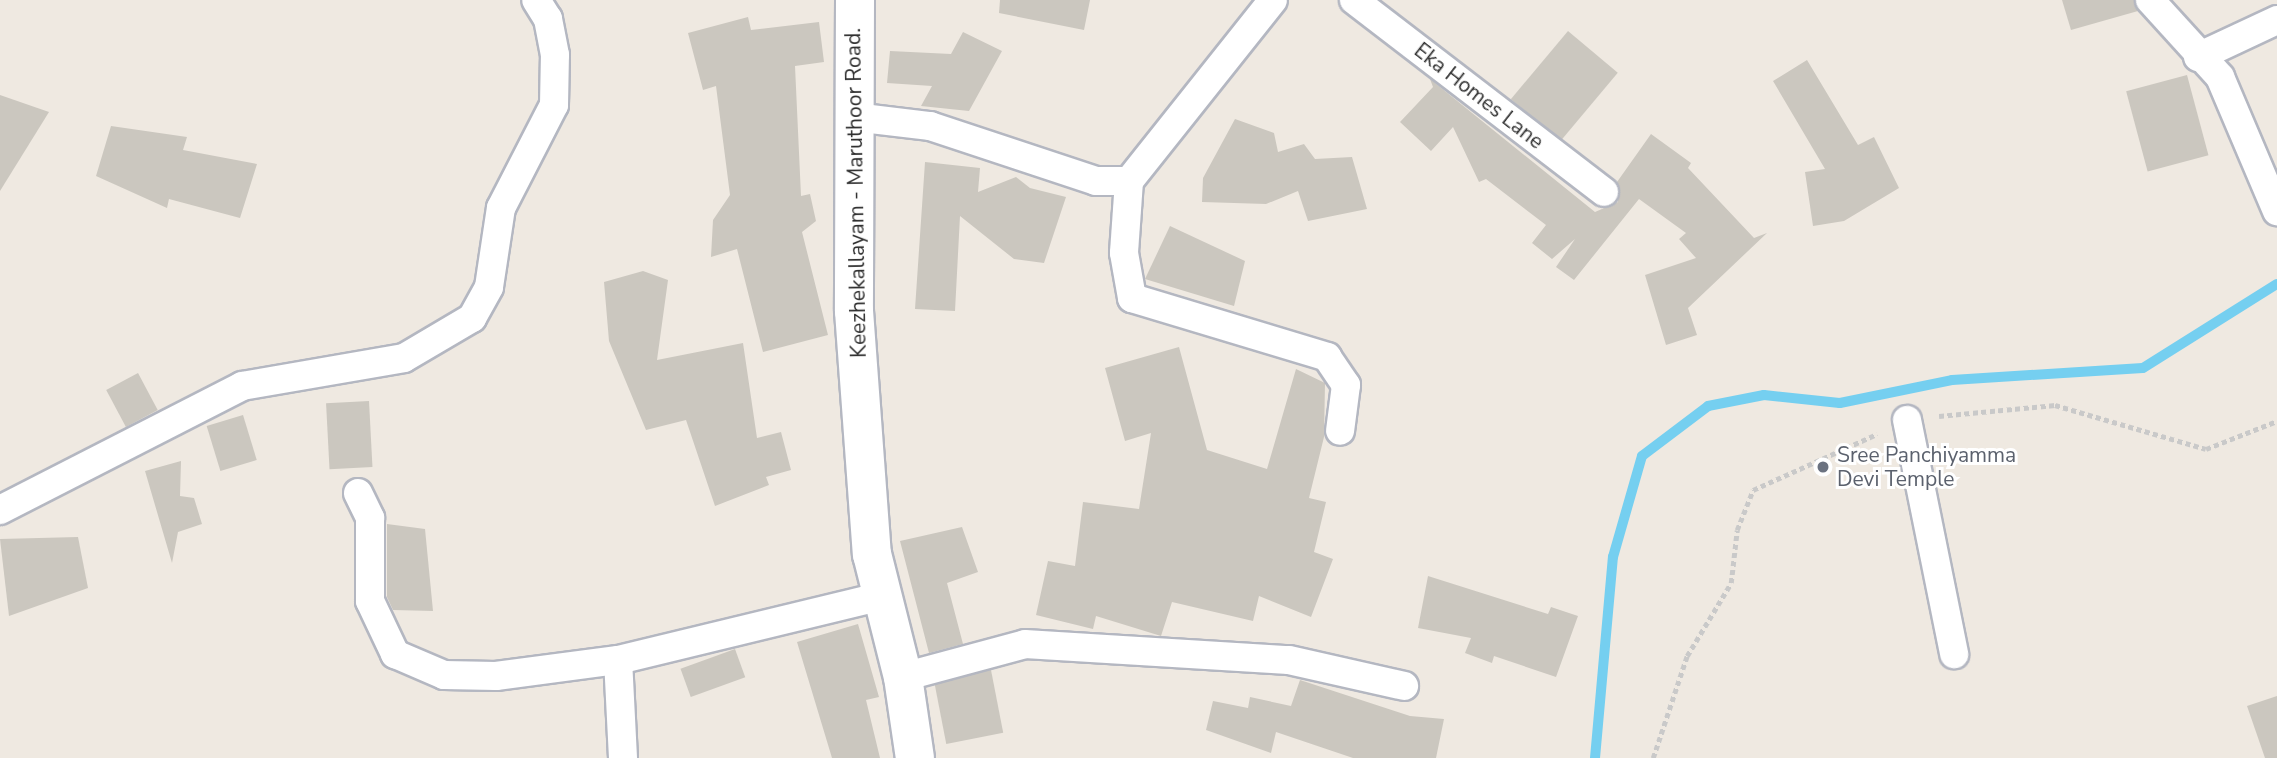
<!DOCTYPE html>
<style>
body{margin:0}
#map{position:relative;width:2277px;height:758px;overflow:hidden;background:#efe9e1;font-family:"Nunito Sans",sans-serif}
div>[style]{position:absolute}
.stream>*{height:10px;margin:-5px;padding:0 5px;transform-origin:5px;border-radius:5px;background:#75cff0}
.building>*{inset:0;background:#cbc7bf;transform-origin:0 0}
.path>*{height:4.5px;margin-top:-2.25px;transform-origin:0;background:repeating-linear-gradient(90deg,#c9c9c9 0 5px,transparent 0 8.5px)}
.roads{filter:drop-shadow(2px 0 #b4b7c1) drop-shadow(-2px 0 #b4b7c1) drop-shadow(0 2px #b4b7c1) drop-shadow(0 -2px #b4b7c1)}
.street>*{height:28px;margin:-14px;padding:0 14px;transform-origin:14px;border-radius:14px;background:#fff}
.secondary>*{height:38px;margin:-19px;padding:0 19px;transform-origin:19px;border-radius:19px;background:#fff}
.dots>*{width:19px;height:19px;translate:-50% -50%;box-sizing:border-box;border:4px solid #fff;border-radius:50%}
span{translate:-50% -50%;white-space:nowrap;text-align:center;line-height:1.15;-webkit-text-stroke:6px #fff;paint-order:stroke}
.street-label{font-size:21px;color:#2e2e2e}
.worship-label{font-size:21px;color:#5b616d}
.left{translate:0 -50%;text-align:left}
</style>
<div id="map">
<div class="stream">
<i style="left:1595px;top:758px;width:202px;rotate:-84.9deg"></i>
<i style="left:1613px;top:557px;width:105px;rotate:-74deg"></i>
<i style="left:1642px;top:456px;width:83px;rotate:-37.1deg"></i>
<i style="left:1708px;top:406px;width:57px;rotate:-11.1deg"></i>
<i style="left:1764px;top:395px;width:76px;rotate:6deg"></i>
<i style="left:1840px;top:403px;width:114px;rotate:-11.6deg"></i>
<i style="left:1952px;top:380px;width:191px;rotate:-3.6deg"></i>
<i style="left:2143px;top:368px;width:158px;rotate:-32.1deg"></i>
</div>
<div class="building">
<i style="clip-path:polygon(1000px 0,1090px 0,1084px 30px,999px 13px)"></i>
<i style="clip-path:polygon(2062px 0,2134px 0,2138px 11px,2071px 30px)"></i>
<i style="clip-path:polygon(748px 17px,751px 30px,819px 22px,824px 62px,795px 66px,801px 196px,810px 194px,816px 221px,802px 232px,828px 335px,763px 352px,737px 249px,711px 257px,713px 220px,730px 195px,716px 86px,703px 90px,688px 33px)"></i>
<i style="left:1568px;top:31px;width:65px;height:89px;rotate:40deg"></i>
<i style="clip-path:polygon(963px 32px,1002px 51px,969px 111px,921px 106px,932px 86px,887px 83px,890px 51px,951px 54px)"></i>
<i style="clip-path:polygon(1807px 60px,1858px 145px,1874px 137px,1899px 188px,1844px 221px,1813px 226px,1805px 172px,1825px 169px,1773px 81px)"></i>
<i style="left:2187px;top:75px;width:83px;height:63px;rotate:75deg"></i>
<i style="clip-path:polygon(1430px 79px,1595px 212px,1618px 202px,1617px 182px,1651px 134px,1691px 163px,1688px 168px,1754px 238px,1767px 233px,1688px 308px,1697px 335px,1666px 345px,1645px 275px,1696px 258px,1679px 239px,1686px 233px,1639px 199px,1574px 280px,1556px 267px,1575px 239px,1552px 259px,1532px 243px,1546px 225px,1486px 179px,1479px 182px,1453px 127px,1431px 151px,1400px 122px,1433px 87px)"></i>
<i style="clip-path:polygon(0 95px,49px 112px,0 191px)"></i>
<i style="clip-path:polygon(1235px 119px,1274px 133px,1278px 152px,1304px 144px,1315px 159px,1352px 157px,1367px 209px,1308px 221px,1298px 191px,1266px 204px,1202px 202px,1203px 178px)"></i>
<i style="clip-path:polygon(111px 126px,187px 137px,183px 150px,257px 164px,240px 218px,169px 199px,167px 208px,96px 176px)"></i>
<i style="clip-path:polygon(925px 162px,980px 168px,978px 192px,1016px 177px,1030px 188px,1066px 197px,1044px 263px,1014px 259px,960px 216px,955px 311px,915px 309px)"></i>
<i style="clip-path:polygon(1170px 226px,1245px 261px,1234px 306px,1145px 279px)"></i>
<i style="clip-path:polygon(643px 271px,668px 280px,657px 360px,743px 343px,757px 438px,781px 432px,791px 470px,766px 477px,769px 485px,715px 506px,686px 420px,646px 430px,609px 341px,604px 282px)"></i>
<i style="clip-path:polygon(1179px 347px,1207px 450px,1267px 469px,1296px 369px,1325px 383px,1324px 437px,1309px 498px,1326px 502px,1314px 552px,1333px 559px,1311px 617px,1259px 596px,1253px 621px,1172px 602px,1161px 636px,1096px 616px,1093px 629px,1036px 615px,1048px 561px,1075px 566px,1083px 502px,1139px 509px,1151px 433px,1125px 441px,1105px 368px)"></i>
<i style="left:138px;top:373px;width:42px;height:36px;rotate:62deg"></i>
<i style="left:369px;top:401px;width:66px;height:43px;rotate:87deg"></i>
<i style="left:243px;top:415px;width:47px;height:38px;rotate:73deg"></i>
<i style="clip-path:polygon(181px 461px,180px 496px,194px 498px,202px 524px,178px 532px,172px 563px,145px 471px)"></i>
<i style="clip-path:polygon(387px 524px,425px 529px,433px 611px,393px 610px,387px 597px)"></i>
<i style="clip-path:polygon(962px 527px,978px 572px,947px 583px,963px 644px,929px 653px,900px 541px)"></i>
<i style="clip-path:polygon(78px 537px,88px 588px,9px 616px,0 539px)"></i>
<i style="clip-path:polygon(1428px 576px,1548px 614px,1551px 607px,1578px 616px,1556px 677px,1494px 656px,1492px 663px,1465px 653px,1471px 638px,1418px 628px)"></i>
<i style="clip-path:polygon(858px 624px,879px 697px,866px 700px,880px 758px,832px 758px,797px 642px)"></i>
<i style="left:735px;top:649px;width:30px;height:58px;rotate:70deg"></i>
<i style="left:991px;top:670px;width:64px;height:58px;rotate:79deg"></i>
<i style="clip-path:polygon(1300px 680px,1410px 716px,1444px 719px,1436px 758px,1353px 758px,1276px 732px,1271px 753px,1206px 730px,1213px 701px,1248px 708px,1250px 697px,1291px 706px)"></i>
<i style="clip-path:polygon(2277px 696px,2277px 758px,2265px 758px,2247px 706px)"></i>
</div>
<div class="path">
<i style="left:1939px;top:416px;width:117px;rotate:-5.4deg"></i>
<i style="left:2055px;top:405px;width:157px;rotate:16.2deg"></i>
<i style="left:2206px;top:449px;width:76px;rotate:-21.5deg"></i>
<i style="left:1653px;top:758px;width:108px;rotate:-71.6deg"></i>
<i style="left:1687px;top:656px;width:85px;rotate:-58.9deg"></i>
<i style="left:1731px;top:583px;width:53px;rotate:-83.5deg"></i>
<i style="left:1737px;top:530px;width:43px;rotate:-68.2deg"></i>
<i style="left:1753px;top:490px;width:136px;rotate:-24.3deg"></i>
</div>
<div class="roads">
<div class="street">
<i style="left:1354px;top:0;width:315px;rotate:37.5deg"></i>
<i style="left:2150px;top:0;width:104px;rotate:47.7deg"></i>
<i style="left:2220px;top:77px;width:146px;rotate:67deg"></i>
<i style="left:2198px;top:57px;width:87px;rotate:-25.1deg"></i>
<i style="left:854px;top:117px;width:77px;rotate:6.8deg"></i>
<i style="left:930px;top:126px;width:175px;rotate:18.3deg"></i>
<i style="left:1096px;top:181px;width:33px"></i>
<i style="left:1129px;top:181px;width:231px;rotate:-51.5deg"></i>
<i style="left:1129px;top:181px;width:72px;rotate:94deg"></i>
<i style="left:1124px;top:253px;width:46px;rotate:79.9deg"></i>
<i style="left:1132px;top:298px;width:204px;rotate:16.8deg"></i>
<i style="left:1327px;top:357px;width:34px;rotate:56deg"></i>
<i style="left:1346px;top:385px;width:46px;rotate:97.4deg"></i>
<i style="left:1907px;top:420px;width:239px;rotate:78.6deg"></i>
<i style="left:358px;top:493px;width:28px;rotate:64deg"></i>
<i style="left:370px;top:518px;width:83px;rotate:90deg"></i>
<i style="left:370px;top:601px;width:59px;rotate:64.7deg"></i>
<i style="left:395px;top:654px;width:53px;rotate:23.2deg"></i>
<i style="left:444px;top:675px;width:52px;rotate:1.1deg"></i>
<i style="left:496px;top:676px;width:123px;rotate:-7.5deg"></i>
<i style="left:0;top:510px;width:272px;rotate:-27.1deg"></i>
<i style="left:242px;top:386px;width:164px;rotate:-9.8deg"></i>
<i style="left:404px;top:358px;width:79px;rotate:-30.5deg"></i>
<i style="left:472px;top:318px;width:35px;rotate:-61deg"></i>
<i style="left:489px;top:287px;width:80px;rotate:-81.4deg"></i>
<i style="left:501px;top:208px;width:116px;rotate:-62.8deg"></i>
<i style="left:554px;top:105px;width:50px;rotate:-88.9deg"></i>
<i style="left:555px;top:55px;width:37px;rotate:-101deg"></i>
<i style="left:548px;top:19px;width:22px;rotate:-122deg"></i>
<i style="left:903px;top:677px;width:126px;rotate:-15.1deg"></i>
<i style="left:1025px;top:644px;width:264px;rotate:3.5deg"></i>
<i style="left:1289px;top:660px;width:118px;rotate:12.7deg"></i>
<i style="left:623px;top:758px;width:98px;rotate:-92.9deg"></i>
<i style="left:618px;top:660px;width:273px;rotate:-13.6deg"></i>
</div>
<div class="secondary">
<i style="left:855px;top:0;width:311px;rotate:90.2deg"></i>
<i style="left:854px;top:311px;width:244px;rotate:85.8deg"></i>
<i style="left:872px;top:554px;width:127px;rotate:75.9deg"></i>
<i style="left:903px;top:677px;width:82px;rotate:81.6deg"></i>
</div>
</div>
<div class="dots">
<i style="left:1823px;top:467px;background:#6b7280"></i>
</div>
<div class="street-label">
<span style="left:1479px;top:96px;rotate:38deg">Eka Homes Lane</span>
<span style="left:856px;top:193px;rotate:-91deg">Keezhekallayam - Maruthoor Road.</span>
</div>
<div class="worship-label">
<span class="left" style="left:1837px;top:467px">Sree Panchiyamma<br>Devi Temple</span>
</div>
</div>
